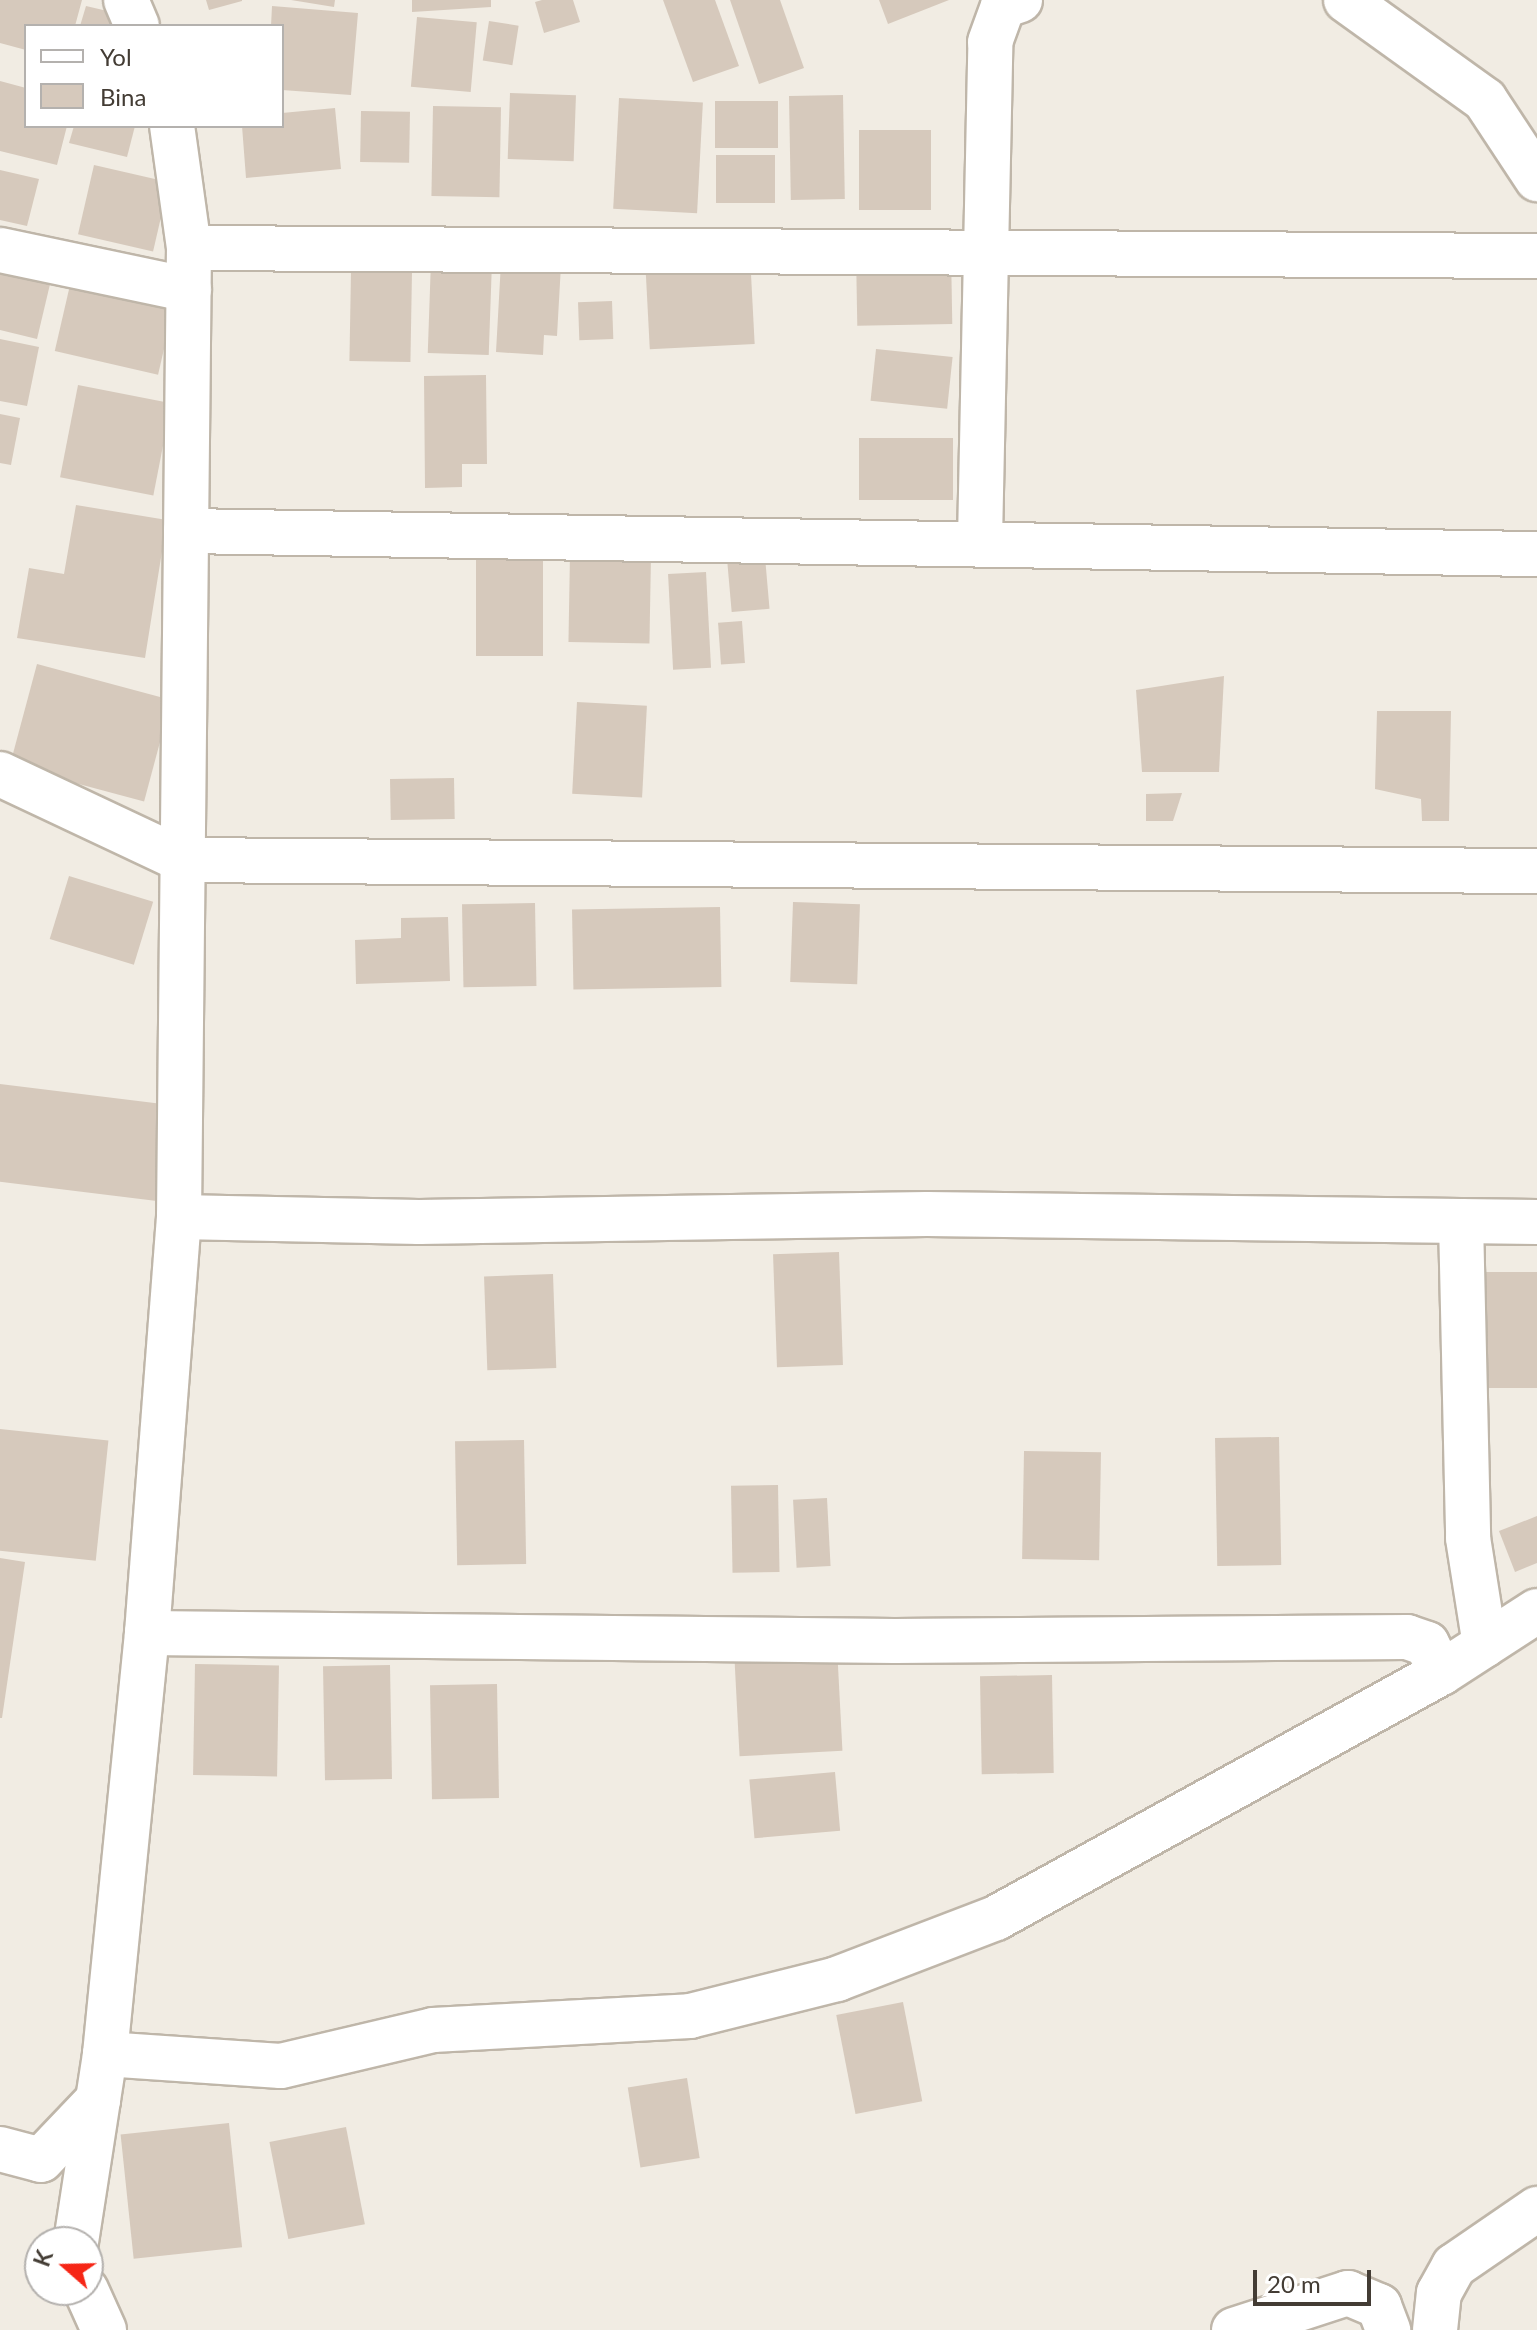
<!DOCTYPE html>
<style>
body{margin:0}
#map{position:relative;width:1537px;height:2330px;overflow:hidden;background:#f1ece3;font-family:Lato,sans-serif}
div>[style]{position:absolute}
.building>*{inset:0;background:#d6c9bc;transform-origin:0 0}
.roads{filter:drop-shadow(2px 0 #bfb6a9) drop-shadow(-2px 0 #bfb6a9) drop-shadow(0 2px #bfb6a9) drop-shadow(0 -2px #bfb6a9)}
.minor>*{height:44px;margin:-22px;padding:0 22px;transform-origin:22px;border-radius:22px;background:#fff}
span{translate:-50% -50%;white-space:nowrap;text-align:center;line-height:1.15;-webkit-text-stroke:6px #fff;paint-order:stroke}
.legend{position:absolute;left:24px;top:24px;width:260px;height:104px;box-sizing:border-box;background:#fff;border:2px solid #b4b1ae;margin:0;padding:10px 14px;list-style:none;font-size:24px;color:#433c34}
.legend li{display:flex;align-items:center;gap:16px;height:40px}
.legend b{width:40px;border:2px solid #b4b1ae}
.north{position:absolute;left:24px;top:2226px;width:80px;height:80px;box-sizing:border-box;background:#fff;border:2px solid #b4b1ae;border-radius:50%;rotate:290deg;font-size:22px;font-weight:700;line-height:32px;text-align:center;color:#433c34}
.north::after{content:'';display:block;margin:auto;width:28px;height:36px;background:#f62616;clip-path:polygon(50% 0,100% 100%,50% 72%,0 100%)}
.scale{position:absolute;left:1253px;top:2270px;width:118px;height:36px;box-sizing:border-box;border:4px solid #433c34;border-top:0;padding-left:10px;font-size:24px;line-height:28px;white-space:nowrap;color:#433c34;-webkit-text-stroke:6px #fff;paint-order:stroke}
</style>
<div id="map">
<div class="building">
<i style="clip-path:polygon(0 0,82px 0,75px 26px,26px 26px,26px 50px,0 43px)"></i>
<i style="clip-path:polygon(206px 0,242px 0,242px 1px,209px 10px)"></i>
<i style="clip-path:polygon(291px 0,335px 0,334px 7px)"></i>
<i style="clip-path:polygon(412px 0,491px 0,491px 7px,412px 12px)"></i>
<i style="clip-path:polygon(542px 0,573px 0,580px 22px,544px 33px,535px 2px)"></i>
<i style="clip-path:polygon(663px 0,715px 0,739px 66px,693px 82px)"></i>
<i style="clip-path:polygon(730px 0,780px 0,804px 68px,759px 84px)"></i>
<i style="clip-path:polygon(879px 0,949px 0,888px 24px)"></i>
<i style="clip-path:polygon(86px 6px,133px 17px,131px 26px,80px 26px)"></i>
<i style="clip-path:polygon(272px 6px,358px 13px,351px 95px,282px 90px,282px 26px,271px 26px)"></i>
<i style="left:417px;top:17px;width:60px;height:70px;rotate:5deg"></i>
<i style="left:489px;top:21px;width:30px;height:40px;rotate:9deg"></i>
<i style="clip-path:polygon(0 81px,26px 88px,26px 126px,67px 126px,57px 165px,0 151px)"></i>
<i style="left:510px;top:93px;width:66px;height:66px;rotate:2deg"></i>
<i style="left:843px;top:95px;width:104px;height:54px;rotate:89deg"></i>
<i style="left:619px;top:98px;width:84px;height:111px;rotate:3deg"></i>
<i style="left:715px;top:101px;width:63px;height:47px"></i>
<i style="left:433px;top:106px;width:68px;height:90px;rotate:1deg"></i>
<i style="clip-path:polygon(335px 108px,341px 169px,246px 178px,242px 126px,282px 126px,282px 113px)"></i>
<i style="left:361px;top:111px;width:49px;height:51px;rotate:1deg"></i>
<i style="clip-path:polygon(74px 126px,135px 126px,127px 157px,69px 143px)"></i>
<i style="left:931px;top:130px;width:80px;height:72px;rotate:90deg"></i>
<i style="left:716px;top:155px;width:59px;height:48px"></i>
<i style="left:94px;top:165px;width:77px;height:71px;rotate:13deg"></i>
<i style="clip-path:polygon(0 170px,39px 179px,27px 226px,0 220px)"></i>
<i style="left:951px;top:251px;width:73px;height:95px;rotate:89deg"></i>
<i style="left:750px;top:255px;width:89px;height:105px;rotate:87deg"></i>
<i style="left:431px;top:260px;width:61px;height:93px;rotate:2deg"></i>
<i style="clip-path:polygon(501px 262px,561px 265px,557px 336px,544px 335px,543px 355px,496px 352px)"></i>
<i style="clip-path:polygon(0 268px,51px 280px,37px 339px,0 330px)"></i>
<i style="left:351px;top:271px;width:61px;height:90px;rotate:1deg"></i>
<i style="left:73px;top:272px;width:106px;height:81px;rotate:13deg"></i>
<i style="left:612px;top:301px;width:38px;height:34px;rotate:88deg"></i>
<i style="clip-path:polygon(0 339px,39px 347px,27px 406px,0 401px)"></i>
<i style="left:876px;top:349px;width:77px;height:52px;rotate:6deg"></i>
<i style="clip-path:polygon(486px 375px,487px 464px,462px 464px,462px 487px,425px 488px,424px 376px)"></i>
<i style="left:78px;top:385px;width:95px;height:94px;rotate:11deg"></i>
<i style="clip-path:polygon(0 414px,20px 418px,11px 465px,0 463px)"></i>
<i style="left:859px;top:438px;width:94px;height:62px"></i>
<i style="clip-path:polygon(76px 505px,167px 520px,145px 658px,17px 638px,29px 568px,64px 574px)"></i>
<i style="left:476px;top:551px;width:67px;height:105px"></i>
<i style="left:570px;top:554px;width:81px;height:88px;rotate:1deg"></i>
<i style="left:765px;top:557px;width:52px;height:38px;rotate:85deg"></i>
<i style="left:706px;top:572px;width:96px;height:38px;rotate:87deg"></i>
<i style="left:742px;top:621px;width:42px;height:24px;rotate:86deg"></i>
<i style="left:37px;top:664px;width:139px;height:105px;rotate:15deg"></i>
<i style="clip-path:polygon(1224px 676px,1219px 772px,1142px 772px,1136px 690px)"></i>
<i style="left:577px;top:702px;width:70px;height:92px;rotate:3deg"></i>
<i style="clip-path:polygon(1377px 711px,1451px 711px,1449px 821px,1422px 821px,1421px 799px,1375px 789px)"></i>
<i style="left:454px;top:778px;width:41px;height:64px;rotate:89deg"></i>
<i style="clip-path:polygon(1182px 793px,1173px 821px,1146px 821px,1146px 794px)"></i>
<i style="left:69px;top:876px;width:88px;height:66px;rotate:17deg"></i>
<i style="left:793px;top:902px;width:67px;height:80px;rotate:2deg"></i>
<i style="left:535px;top:903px;width:83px;height:73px;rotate:89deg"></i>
<i style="left:720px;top:907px;width:80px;height:148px;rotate:89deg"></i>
<i style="clip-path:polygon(448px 917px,450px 981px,356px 984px,355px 940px,401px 938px,401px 918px)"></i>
<i style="left:0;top:1084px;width:174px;height:97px;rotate:7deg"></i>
<i style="left:839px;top:1252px;width:113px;height:66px;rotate:88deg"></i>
<i style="left:1537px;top:1272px;width:116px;height:55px;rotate:90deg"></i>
<i style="left:553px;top:1274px;width:94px;height:69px;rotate:88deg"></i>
<i style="left:0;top:1429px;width:109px;height:121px;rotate:6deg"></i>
<i style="left:1279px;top:1437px;width:128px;height:64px;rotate:89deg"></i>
<i style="left:524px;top:1440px;width:124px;height:69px;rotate:89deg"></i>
<i style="left:1024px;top:1451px;width:77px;height:108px;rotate:1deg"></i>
<i style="left:778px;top:1485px;width:87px;height:47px;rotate:89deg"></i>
<i style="left:827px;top:1498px;width:68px;height:34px;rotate:87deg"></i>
<i style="clip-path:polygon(1537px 1516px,1537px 1563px,1515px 1572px,1499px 1531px)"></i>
<i style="clip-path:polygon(0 1558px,25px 1562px,2px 1718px,0 1718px)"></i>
<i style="left:837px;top:1647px;width:104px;height:103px;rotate:87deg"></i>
<i style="left:195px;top:1664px;width:84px;height:111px;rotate:1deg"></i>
<i style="left:390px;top:1665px;width:114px;height:67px;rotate:89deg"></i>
<i style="left:1052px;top:1675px;width:98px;height:72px;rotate:89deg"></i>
<i style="left:497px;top:1684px;width:114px;height:67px;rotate:89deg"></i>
<i style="left:835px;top:1772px;width:59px;height:86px;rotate:85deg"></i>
<i style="left:903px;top:2002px;width:101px;height:68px;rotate:79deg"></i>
<i style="left:687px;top:2078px;width:81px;height:60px;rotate:81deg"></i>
<i style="left:229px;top:2123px;width:125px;height:109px;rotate:84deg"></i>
<i style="left:346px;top:2127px;width:99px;height:78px;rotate:79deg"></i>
</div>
<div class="roads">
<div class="minor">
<i style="left:126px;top:0;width:28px;rotate:67deg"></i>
<i style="left:1346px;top:0;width:171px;rotate:35.7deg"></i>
<i style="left:1485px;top:100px;width:95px;rotate:56.6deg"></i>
<i style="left:189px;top:248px;width:1348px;rotate:0.34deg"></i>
<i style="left:0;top:250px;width:193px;rotate:11.9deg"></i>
<i style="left:186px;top:531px;width:1351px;rotate:0.98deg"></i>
<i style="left:980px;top:540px;width:498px;rotate:-88.8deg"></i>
<i style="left:990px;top:42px;width:38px;rotate:-70deg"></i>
<i style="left:1003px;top:6px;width:18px;rotate:-19deg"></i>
<i style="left:0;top:774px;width:202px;rotate:25.2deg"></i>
<i style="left:183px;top:860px;width:1354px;rotate:0.47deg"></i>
<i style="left:179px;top:1217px;width:240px;rotate:1.2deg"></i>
<i style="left:419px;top:1222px;width:508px;rotate:-0.9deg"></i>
<i style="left:927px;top:1214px;width:610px;rotate:0.75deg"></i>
<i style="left:1461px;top:1221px;width:317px;rotate:88.7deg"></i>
<i style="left:1468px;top:1538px;width:108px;rotate:81deg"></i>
<i style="left:147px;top:1633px;width:748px;rotate:0.61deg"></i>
<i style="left:895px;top:1641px;width:512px;rotate:-0.45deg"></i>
<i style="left:1407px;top:1637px;width:21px;rotate:19deg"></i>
<i style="left:1427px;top:1644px;width:32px;rotate:64deg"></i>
<i style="left:105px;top:2054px;width:176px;rotate:3.9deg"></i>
<i style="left:281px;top:2066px;width:156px;rotate:-13.3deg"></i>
<i style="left:433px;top:2030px;width:257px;rotate:-3.1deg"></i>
<i style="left:690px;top:2016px;width:152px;rotate:-14.1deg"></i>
<i style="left:837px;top:1979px;width:170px;rotate:-21deg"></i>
<i style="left:996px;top:1918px;width:508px;rotate:-28.84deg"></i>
<i style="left:1441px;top:1673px;width:114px;rotate:-32.9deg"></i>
<i style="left:0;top:2149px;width:42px;rotate:15deg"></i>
<i style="left:41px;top:2160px;width:83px;rotate:-46.5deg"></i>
<i style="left:76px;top:2242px;width:190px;rotate:-81.2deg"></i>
<i style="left:105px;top:2054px;width:423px;rotate:-84.3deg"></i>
<i style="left:147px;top:1633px;width:417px;rotate:-85.6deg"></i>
<i style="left:179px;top:1217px;width:969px;rotate:-89.41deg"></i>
<i style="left:189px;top:248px;width:123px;rotate:-97.9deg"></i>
<i style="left:86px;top:2290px;width:44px;rotate:65.8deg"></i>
<i style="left:1234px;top:2330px;width:120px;rotate:-18deg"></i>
<i style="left:1348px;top:2293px;width:34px;rotate:23deg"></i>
<i style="left:1379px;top:2306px;width:26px;rotate:69deg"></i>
<i style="left:1435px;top:2330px;width:37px;rotate:-84deg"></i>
<i style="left:1439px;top:2293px;width:31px;rotate:-61deg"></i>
<i style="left:1454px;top:2266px;width:101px;rotate:-34.5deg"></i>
</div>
</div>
<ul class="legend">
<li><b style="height:10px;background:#fff"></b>Yol</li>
<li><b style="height:22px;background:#d6c9bc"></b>Bina</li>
</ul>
<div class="north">K</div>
<div class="scale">20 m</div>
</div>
